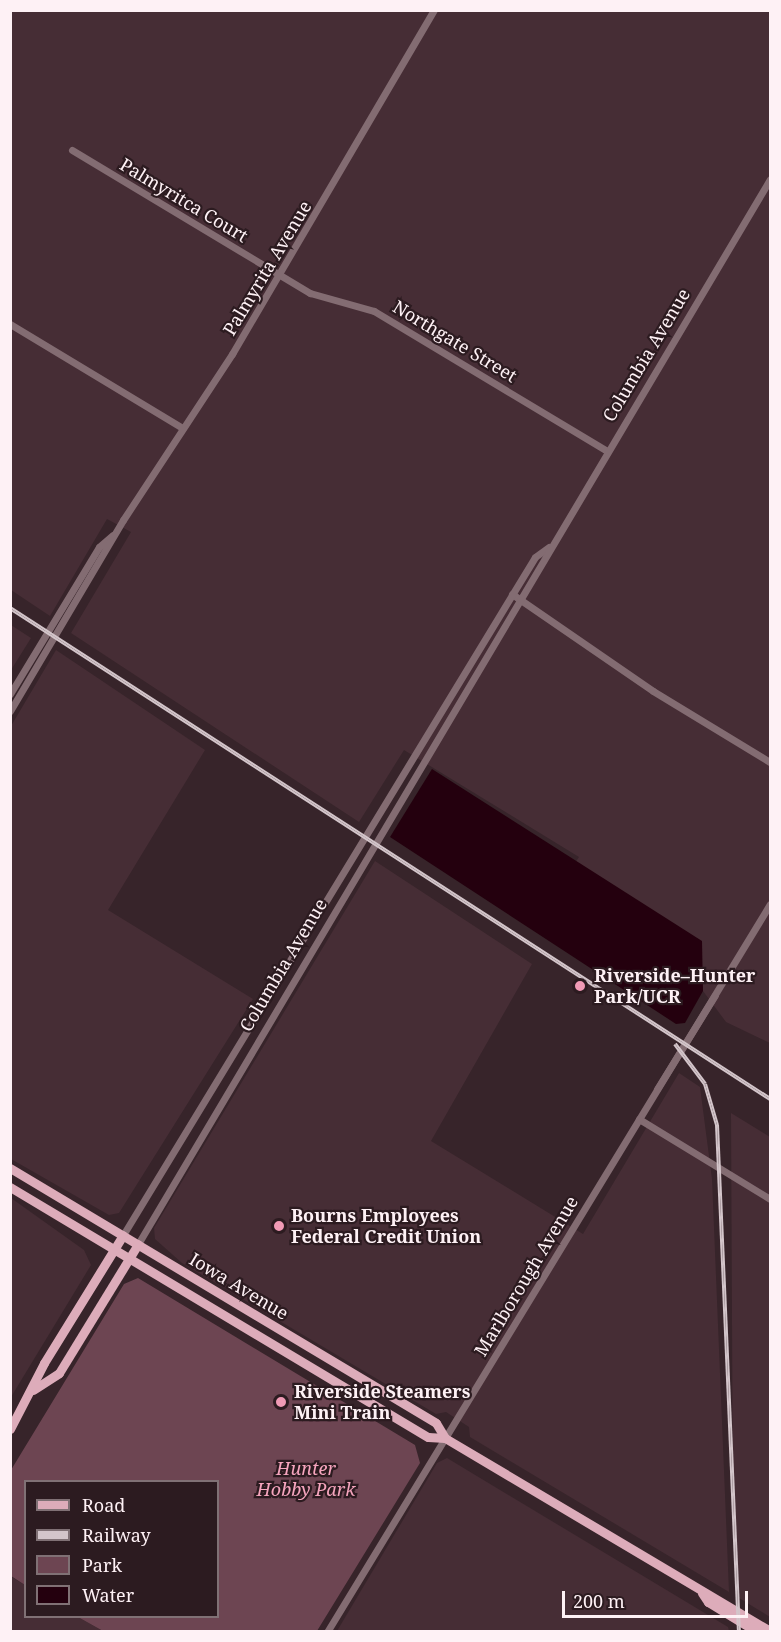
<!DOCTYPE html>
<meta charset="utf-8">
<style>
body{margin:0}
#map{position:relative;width:781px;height:1642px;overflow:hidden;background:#37242a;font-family:"Noto Serif",serif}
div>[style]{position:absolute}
.built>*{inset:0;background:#462d35}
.green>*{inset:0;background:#6d4552}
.water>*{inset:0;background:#24000e}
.minor>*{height:7px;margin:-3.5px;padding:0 3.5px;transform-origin:3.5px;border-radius:3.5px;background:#836c72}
.major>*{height:9px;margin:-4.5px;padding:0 4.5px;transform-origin:4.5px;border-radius:4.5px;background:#ddacba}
.rail>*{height:4px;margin-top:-2px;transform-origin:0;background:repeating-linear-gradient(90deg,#2c1b20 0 4.5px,#d3c5ca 0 9px);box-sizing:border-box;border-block:2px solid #d3c5ca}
.dots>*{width:16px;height:16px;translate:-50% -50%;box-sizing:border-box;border:3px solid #2c1b20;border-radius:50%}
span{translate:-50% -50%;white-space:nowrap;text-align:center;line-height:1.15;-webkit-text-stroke:4.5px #2c1b20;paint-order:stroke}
.street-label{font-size:18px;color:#fef1f5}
.poi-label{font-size:18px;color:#fef1f5;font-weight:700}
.left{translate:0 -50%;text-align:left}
.park-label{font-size:18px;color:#f6a5be;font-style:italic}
.frame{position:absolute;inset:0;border:12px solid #fef1f5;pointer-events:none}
.legend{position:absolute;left:24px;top:1480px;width:195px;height:138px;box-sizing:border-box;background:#2c1b20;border:2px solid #807175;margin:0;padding:8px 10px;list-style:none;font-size:18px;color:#fef1f5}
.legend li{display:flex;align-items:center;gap:12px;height:30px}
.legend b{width:30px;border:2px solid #807175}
.scale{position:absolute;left:562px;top:1591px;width:186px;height:27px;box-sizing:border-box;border:3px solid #fef1f5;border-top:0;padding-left:8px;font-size:18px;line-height:21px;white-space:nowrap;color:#fef1f5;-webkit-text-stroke:4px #2c1b20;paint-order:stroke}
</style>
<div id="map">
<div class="built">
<i style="clip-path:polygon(10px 11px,770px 11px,770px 1043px,726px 1022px,703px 991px,701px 941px,575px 863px,579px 857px,404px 750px,359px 822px,71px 633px,131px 532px,107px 519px,50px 616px,11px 590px)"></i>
<i style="clip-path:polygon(11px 625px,31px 638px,11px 670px)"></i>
<i style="clip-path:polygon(56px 650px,205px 750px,108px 910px,253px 999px,119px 1213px,109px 1215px,11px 1159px,11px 726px)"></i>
<i style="clip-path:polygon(375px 861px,532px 964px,431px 1141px,583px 1234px,679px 1073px,700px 1087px,712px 1179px,729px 1592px,470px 1437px,469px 1427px,446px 1412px,436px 1414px,182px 1263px,155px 1239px,154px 1228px)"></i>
<i style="clip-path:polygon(731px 1113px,770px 1137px,770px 1617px,739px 1598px,733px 1525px)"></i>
<i style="clip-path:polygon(11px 1198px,84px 1250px,91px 1265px,11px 1397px)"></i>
<i style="clip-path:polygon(447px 1458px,728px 1627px,729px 1631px,337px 1631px,437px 1463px)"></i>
<i style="clip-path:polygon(10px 1576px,25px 1585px,26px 1616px,78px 1617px,103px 1631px,11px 1631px)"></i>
</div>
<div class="green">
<i style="clip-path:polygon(138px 1278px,415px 1445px,420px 1463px,317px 1631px,103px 1631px,78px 1617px,218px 1616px,218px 1482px,26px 1482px,25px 1585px,11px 1576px,11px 1470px,124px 1284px)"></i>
</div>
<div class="water">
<i style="clip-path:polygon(432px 769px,702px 941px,703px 991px,685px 1023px,676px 1024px,390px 837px)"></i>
</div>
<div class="minor">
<i style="left:72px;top:150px;width:278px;rotate:31deg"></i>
<i style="left:310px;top:293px;width:66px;rotate:15.7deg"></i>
<i style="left:374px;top:311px;width:272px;rotate:31deg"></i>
<i style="left:10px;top:324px;width:200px;rotate:31.1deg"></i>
<i style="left:512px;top:594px;width:171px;rotate:34.5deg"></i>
<i style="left:653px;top:691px;width:137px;rotate:31.3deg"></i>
<i style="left:10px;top:694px;width:172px;rotate:-58.8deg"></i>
<i style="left:99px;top:547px;width:18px;rotate:-41deg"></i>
<i style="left:10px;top:711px;width:222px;rotate:-59.4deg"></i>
<i style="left:123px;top:520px;width:199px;rotate:-56.7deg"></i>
<i style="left:232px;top:354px;width:399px;rotate:-59.6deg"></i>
<i style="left:657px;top:1089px;width:110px;rotate:-58.3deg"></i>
<i style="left:639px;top:1119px;width:153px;rotate:31.4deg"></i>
<i style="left:123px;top:1235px;width:793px;rotate:-58.71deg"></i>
<i style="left:535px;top:557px;width:17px;rotate:-36deg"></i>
<i style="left:138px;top:1244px;width:1238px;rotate:-59.31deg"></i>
<i style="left:327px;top:1632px;width:852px;rotate:-58.68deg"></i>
</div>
<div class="major">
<i style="left:10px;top:1168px;width:496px;rotate:30.9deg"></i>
<i style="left:436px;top:1423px;width:17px;rotate:59deg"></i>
<i style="left:10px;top:1187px;width:487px;rotate:30.9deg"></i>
<i style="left:428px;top:1437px;width:17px;rotate:3deg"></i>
<i style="left:445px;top:1438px;width:378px;rotate:30.7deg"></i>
<i style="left:33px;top:1390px;width:31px;rotate:-33deg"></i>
<i style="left:59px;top:1373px;width:151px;rotate:-58.5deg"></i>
<i style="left:10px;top:1429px;width:74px;rotate:-62.7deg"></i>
<i style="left:44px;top:1363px;width:150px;rotate:-58.3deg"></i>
<i style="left:702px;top:1593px;width:11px;rotate:56deg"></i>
<i style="left:708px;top:1602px;width:57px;rotate:31.5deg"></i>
</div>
<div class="rail">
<i style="left:10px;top:608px;width:905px;rotate:32.86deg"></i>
<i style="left:675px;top:1044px;width:50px;rotate:53.1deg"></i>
<i style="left:705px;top:1084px;width:43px;rotate:73.7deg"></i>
<i style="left:717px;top:1125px;width:507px;rotate:87.52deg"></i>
</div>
<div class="dots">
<i style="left:580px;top:986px;background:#f09ab5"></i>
<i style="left:279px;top:1226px;background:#f09ab5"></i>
<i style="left:281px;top:1402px;background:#f09ab5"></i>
</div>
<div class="street-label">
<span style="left:184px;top:200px;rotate:31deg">Palmyritca Court</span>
<span style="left:267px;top:268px;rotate:-59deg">Palmyrita Avenue</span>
<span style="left:455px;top:341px;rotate:31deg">Northgate Street</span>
<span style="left:646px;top:355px;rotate:-59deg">Columbia Avenue</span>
<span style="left:283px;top:965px;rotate:-59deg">Columbia Avenue</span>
<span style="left:526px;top:1276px;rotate:-59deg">Marlborough Avenue</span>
<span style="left:239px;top:1286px;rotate:31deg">Iowa Avenue</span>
</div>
<div class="poi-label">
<span class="left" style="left:594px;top:986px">Riverside–Hunter<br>Park/UCR</span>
<span class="left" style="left:291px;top:1226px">Bourns Employees<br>Federal Credit Union</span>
<span class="left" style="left:294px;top:1402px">Riverside Steamers<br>Mini Train</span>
</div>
<div class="park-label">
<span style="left:306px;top:1479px">Hunter<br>Hobby Park</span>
</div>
<div class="frame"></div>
<ul class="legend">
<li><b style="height:8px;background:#ddacba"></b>Road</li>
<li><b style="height:8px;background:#d3c5ca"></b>Railway</li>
<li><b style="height:16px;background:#6d4552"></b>Park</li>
<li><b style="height:16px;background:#24000e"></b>Water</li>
</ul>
<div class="scale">200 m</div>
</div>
